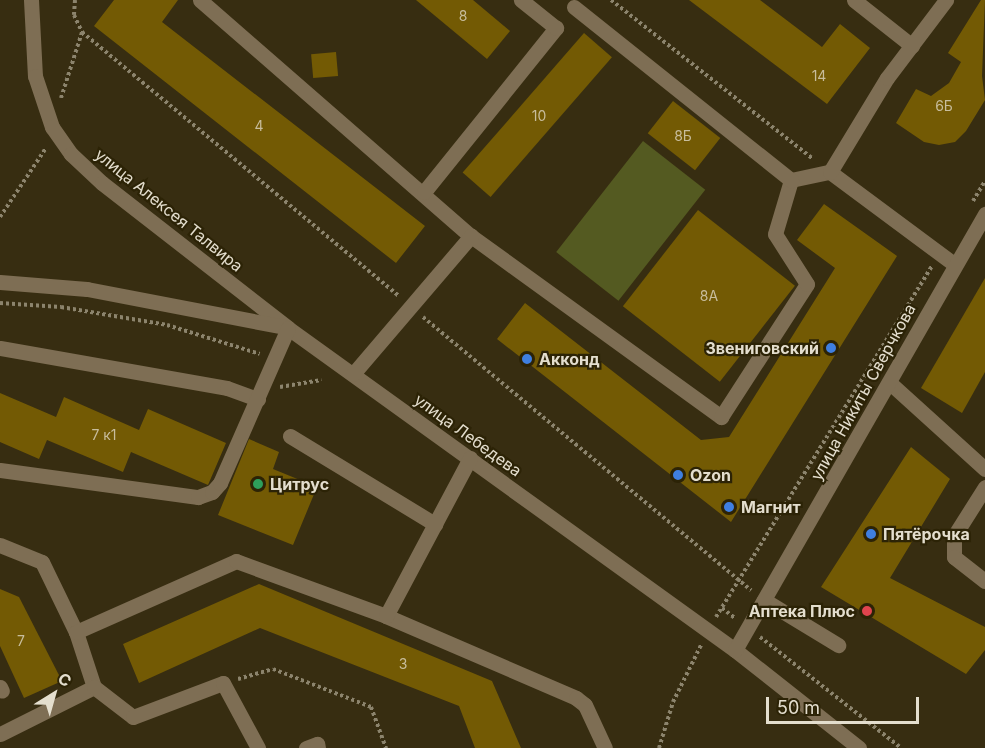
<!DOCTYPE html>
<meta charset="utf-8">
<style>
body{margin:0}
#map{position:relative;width:985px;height:748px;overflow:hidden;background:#372d11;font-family:Inter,sans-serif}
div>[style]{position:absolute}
.green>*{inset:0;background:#545a21;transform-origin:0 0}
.building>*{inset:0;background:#735a04;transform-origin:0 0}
.path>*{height:4px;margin-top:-2px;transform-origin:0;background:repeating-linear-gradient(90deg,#8c846d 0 3px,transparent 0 6px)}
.minor>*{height:15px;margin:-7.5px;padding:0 7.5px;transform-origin:7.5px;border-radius:7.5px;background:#7e6e54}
.dots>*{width:16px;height:16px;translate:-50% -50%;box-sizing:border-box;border:3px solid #2c2306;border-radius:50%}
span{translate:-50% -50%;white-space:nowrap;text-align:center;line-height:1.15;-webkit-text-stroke:4.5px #2c2306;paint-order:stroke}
.number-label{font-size:14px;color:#c8bd9c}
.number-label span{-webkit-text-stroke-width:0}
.street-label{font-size:16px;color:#e4dece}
.poi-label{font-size:16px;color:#e4dece;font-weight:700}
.right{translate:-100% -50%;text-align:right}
.left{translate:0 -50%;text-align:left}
.north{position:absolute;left:24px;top:664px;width:60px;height:60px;-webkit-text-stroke:4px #2c2306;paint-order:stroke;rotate:37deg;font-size:16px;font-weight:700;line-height:24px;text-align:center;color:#e4dece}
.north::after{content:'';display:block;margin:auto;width:21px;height:27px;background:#e4dece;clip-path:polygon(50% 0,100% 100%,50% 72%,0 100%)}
.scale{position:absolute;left:766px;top:697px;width:153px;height:27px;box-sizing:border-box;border:3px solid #e4dece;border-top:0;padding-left:8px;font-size:18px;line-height:21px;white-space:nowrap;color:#e4dece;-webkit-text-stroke:4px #2c2306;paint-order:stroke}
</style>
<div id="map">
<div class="green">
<i style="left:643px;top:141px;width:79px;height:141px;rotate:38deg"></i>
</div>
<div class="building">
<i style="clip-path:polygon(114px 0,178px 0,162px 22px,425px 226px,396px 263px,94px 26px)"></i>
<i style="clip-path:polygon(416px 0,473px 0,510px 31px,487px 59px)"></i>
<i style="clip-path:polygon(689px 0,760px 0,822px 47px,840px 24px,870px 48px,827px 104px)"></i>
<i style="clip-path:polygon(981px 0,985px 0,982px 76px,985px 100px,966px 131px,955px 142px,939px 145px,924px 142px,896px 123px,916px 89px,931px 96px,949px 83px,961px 62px,948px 53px)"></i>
<i style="left:584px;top:33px;width:37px;height:185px;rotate:41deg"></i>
<i style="left:336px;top:52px;width:24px;height:25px;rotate:85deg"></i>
<i style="left:673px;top:101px;width:60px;height:41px;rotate:38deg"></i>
<i style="clip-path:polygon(824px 204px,897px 256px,731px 522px,497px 339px,525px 303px,701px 440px,729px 437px,835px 268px,797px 240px)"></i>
<i style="left:698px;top:210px;width:123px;height:122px;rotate:38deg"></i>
<i style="clip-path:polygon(985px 278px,985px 372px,962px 413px,921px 388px)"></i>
<i style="clip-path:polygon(0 393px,56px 417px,64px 397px,139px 430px,148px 409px,226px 443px,208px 485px,131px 452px,123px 472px,47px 440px,39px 459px,0 442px)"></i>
<i style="clip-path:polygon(249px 439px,279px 452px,273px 469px,317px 487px,293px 545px,218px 515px)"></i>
<i style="clip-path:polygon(911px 447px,950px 479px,890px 578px,985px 627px,985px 650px,966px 674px,821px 587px)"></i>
<i style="clip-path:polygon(259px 584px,492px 681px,521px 748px,475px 748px,459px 706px,260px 628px,139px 683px,123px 644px)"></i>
<i style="clip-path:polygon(0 589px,19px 597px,62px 681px,24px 698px,0 646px)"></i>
</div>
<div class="path">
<i style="left:75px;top:0;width:15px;rotate:94deg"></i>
<i style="left:74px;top:15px;width:19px;rotate:65deg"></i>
<i style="left:82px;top:32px;width:413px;rotate:39.8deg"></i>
<i style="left:611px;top:0;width:257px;rotate:38.2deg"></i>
<i style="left:61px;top:98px;width:69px;rotate:-72.3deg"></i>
<i style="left:973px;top:201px;width:23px;rotate:-59deg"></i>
<i style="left:0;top:217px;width:83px;rotate:-56.3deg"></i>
<i style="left:0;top:303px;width:61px;rotate:3.8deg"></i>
<i style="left:61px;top:307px;width:108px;rotate:9.6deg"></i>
<i style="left:167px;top:325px;width:97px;rotate:17.3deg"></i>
<i style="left:423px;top:317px;width:427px;rotate:39.8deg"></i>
<i style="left:280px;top:387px;width:42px;rotate:-9.7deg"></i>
<i style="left:722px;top:608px;width:16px;rotate:38deg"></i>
<i style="left:716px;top:617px;width:412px;rotate:-58.4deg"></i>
<i style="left:760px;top:637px;width:179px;rotate:38.2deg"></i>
<i style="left:238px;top:679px;width:36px;rotate:-16deg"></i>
<i style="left:273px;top:669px;width:105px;rotate:21.2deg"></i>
<i style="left:371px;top:707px;width:44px;rotate:69.9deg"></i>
<i style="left:659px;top:748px;width:48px;rotate:-73.1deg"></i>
<i style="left:673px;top:702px;width:64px;rotate:-63.8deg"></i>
</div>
<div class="minor">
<i style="left:31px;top:0;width:76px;rotate:87deg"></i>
<i style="left:35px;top:76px;width:54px;rotate:71.6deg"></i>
<i style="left:52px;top:127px;width:33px;rotate:55deg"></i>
<i style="left:71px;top:154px;width:42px;rotate:43.1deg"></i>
<i style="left:102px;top:183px;width:236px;rotate:37.9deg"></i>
<i style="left:288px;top:328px;width:551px;rotate:35.77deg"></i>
<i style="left:735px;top:650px;width:158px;rotate:38.3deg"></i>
<i style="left:200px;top:0;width:359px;rotate:41.1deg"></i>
<i style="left:471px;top:236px;width:309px;rotate:35.9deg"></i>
<i style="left:721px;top:417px;width:158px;rotate:-57.1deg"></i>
<i style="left:807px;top:284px;width:59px;rotate:-122.6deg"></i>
<i style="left:775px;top:234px;width:56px;rotate:-73.5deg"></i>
<i style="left:791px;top:180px;width:40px;rotate:-12deg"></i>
<i style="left:830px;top:172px;width:154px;rotate:36.6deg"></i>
<i style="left:854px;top:0;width:74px;rotate:38.4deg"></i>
<i style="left:574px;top:7px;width:278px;rotate:38.6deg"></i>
<i style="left:830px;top:172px;width:110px;rotate:-58.8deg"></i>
<i style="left:887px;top:78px;width:98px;rotate:-52.9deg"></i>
<i style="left:424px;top:192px;width:211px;rotate:-51.2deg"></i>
<i style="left:556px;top:28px;width:45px;rotate:-141.3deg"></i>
<i style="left:0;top:282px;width:87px;rotate:4.6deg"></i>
<i style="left:87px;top:289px;width:201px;rotate:10.9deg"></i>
<i style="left:0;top:348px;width:230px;rotate:10deg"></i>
<i style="left:227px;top:388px;width:33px;rotate:20deg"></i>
<i style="left:353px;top:374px;width:182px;rotate:-49.5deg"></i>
<i style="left:890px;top:383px;width:128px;rotate:42.2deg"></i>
<i style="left:290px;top:436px;width:170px;rotate:31.3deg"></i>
<i style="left:0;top:470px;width:200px;rotate:7.8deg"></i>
<i style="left:198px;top:497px;width:15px;rotate:-20deg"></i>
<i style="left:212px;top:492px;width:12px;rotate:-48deg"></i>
<i style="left:220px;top:483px;width:169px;rotate:-66.3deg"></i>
<i style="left:985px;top:487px;width:58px;rotate:122.3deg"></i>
<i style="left:954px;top:536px;width:21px;rotate:90deg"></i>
<i style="left:954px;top:557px;width:39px;rotate:38deg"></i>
<i style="left:0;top:545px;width:45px;rotate:22deg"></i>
<i style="left:42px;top:562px;width:78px;rotate:64.1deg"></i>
<i style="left:76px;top:632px;width:58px;rotate:71.9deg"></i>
<i style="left:94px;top:687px;width:105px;rotate:153.4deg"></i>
<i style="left:764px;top:600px;width:87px;rotate:31.3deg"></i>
<i style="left:386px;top:616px;width:207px;rotate:23.3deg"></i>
<i style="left:576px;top:698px;width:11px;rotate:38deg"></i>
<i style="left:585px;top:705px;width:47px;rotate:65.1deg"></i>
<i style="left:76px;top:632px;width:175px;rotate:-23.9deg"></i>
<i style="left:236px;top:561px;width:160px;rotate:20.1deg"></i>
<i style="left:386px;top:616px;width:179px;rotate:-62deg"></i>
<i style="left:735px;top:650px;width:503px;rotate:-60.17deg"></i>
<i style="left:0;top:687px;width:4px;rotate:63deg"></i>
<i style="left:94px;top:687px;width:49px;rotate:37.6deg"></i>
<i style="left:133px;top:717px;width:96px;rotate:-20.7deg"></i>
<i style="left:223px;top:683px;width:74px;rotate:61.7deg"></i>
<i style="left:306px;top:748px;width:12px;rotate:-20deg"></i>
<i style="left:317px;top:744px;width:4px;rotate:76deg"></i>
</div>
<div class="dots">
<i style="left:831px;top:348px;background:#3f7fe0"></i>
<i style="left:527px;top:359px;background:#3f7fe0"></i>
<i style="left:678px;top:475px;background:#3f7fe0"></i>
<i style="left:258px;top:484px;background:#2e9e5b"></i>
<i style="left:729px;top:507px;background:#3f7fe0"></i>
<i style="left:871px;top:534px;background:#3f7fe0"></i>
<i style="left:867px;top:611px;background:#e0444e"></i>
</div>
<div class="number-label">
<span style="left:463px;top:16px">8</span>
<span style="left:819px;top:76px">14</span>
<span style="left:944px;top:106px">6Б</span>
<span style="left:539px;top:116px">10</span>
<span style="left:259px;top:126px">4</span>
<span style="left:683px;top:136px">8Б</span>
<span style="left:709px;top:296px">8А</span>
<span style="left:104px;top:435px">7 к1</span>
<span style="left:21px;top:641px">7</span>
<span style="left:403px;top:664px">3</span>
</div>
<div class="street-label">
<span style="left:169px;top:210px;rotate:39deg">улица Алексея Талвира</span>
<span style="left:863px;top:392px;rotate:-61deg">улица Никиты Сверчкова</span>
<span style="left:468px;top:435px;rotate:36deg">улица Лебедева</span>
</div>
<div class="poi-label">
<span class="right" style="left:819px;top:348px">Звениговский</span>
<span class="left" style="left:539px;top:359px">Акконд</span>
<span class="left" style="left:690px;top:475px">Ozon</span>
<span class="left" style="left:270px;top:484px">Цитрус</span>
<span class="left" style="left:741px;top:507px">Магнит</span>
<span class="left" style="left:883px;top:534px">Пятёрочка</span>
<span class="right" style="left:855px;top:611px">Аптека Плюс</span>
</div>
<div class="north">С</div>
<div class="scale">50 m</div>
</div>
